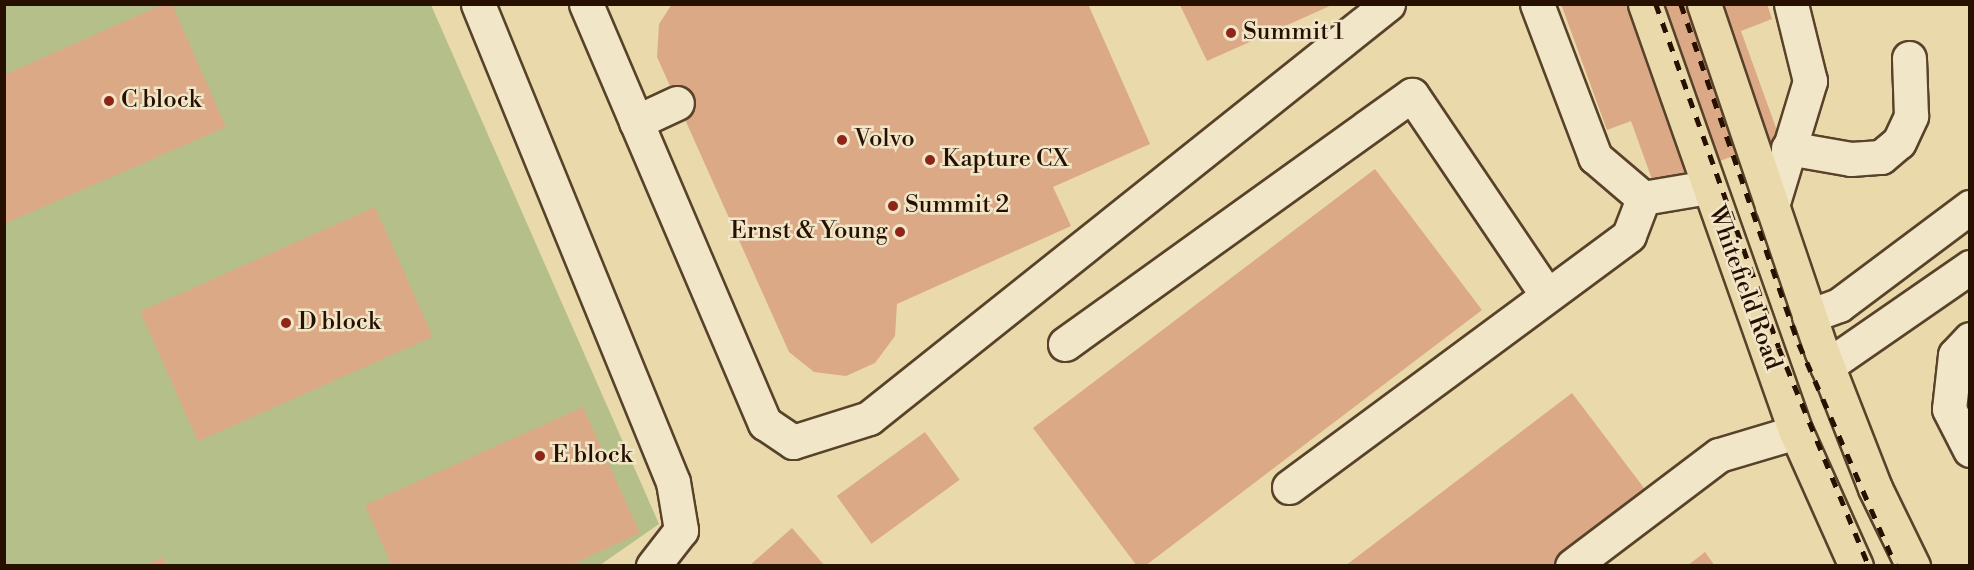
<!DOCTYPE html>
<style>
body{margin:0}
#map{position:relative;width:1974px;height:570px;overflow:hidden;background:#ead9aa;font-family:"Libre Bodoni",serif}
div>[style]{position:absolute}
.green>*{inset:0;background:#b5bf8a}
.building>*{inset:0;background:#dca986;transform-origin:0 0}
.roads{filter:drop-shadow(2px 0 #58422a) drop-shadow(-2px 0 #58422a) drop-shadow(0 2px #58422a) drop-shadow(0 -2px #58422a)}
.minor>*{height:33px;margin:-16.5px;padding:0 16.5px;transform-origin:16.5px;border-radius:16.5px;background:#f1e6c8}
.major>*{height:33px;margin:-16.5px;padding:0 16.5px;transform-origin:16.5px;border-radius:16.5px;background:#ead9aa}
.rail>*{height:4.5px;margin-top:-2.25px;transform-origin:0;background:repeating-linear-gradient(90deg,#271000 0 10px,transparent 0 20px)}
.dots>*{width:16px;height:16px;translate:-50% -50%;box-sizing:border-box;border:3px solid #f1e6c8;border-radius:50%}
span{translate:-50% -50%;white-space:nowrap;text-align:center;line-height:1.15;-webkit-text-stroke:5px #f1e6c8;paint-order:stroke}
.poi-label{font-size:24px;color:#271000}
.left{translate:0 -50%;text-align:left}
.right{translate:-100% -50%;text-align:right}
.street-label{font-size:24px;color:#271000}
.frame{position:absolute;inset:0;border:6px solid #271000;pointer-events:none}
</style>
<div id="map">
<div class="green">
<i style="clip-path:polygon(4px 5px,431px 5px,659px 524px,600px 565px,5px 565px)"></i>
</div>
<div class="building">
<i style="clip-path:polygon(164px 4px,172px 4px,226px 127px,4px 224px,4px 75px)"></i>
<i style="clip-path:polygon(672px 4px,1088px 4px,1150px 144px,1053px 187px,1071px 226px,897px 304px,895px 336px,875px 363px,846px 376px,814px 372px,789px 352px,657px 57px,659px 24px)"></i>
<i style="clip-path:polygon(1561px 4px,1767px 4px,1772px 19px,1741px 31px,1780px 139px,1654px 185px,1631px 121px,1607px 130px)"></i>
<i style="clip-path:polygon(1180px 5px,1332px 5px,1207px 61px)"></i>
<i style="clip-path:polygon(1375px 169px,1482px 310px,1145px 566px,1137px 566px,1033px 428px)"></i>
<i style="left:375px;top:207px;width:142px;height:257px;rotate:66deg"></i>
<i style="clip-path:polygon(1572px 393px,1647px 492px,1552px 566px,1345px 566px)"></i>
<i style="clip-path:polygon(583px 407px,640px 533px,569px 566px,392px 566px,365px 505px)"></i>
<i style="left:925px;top:432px;width:59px;height:109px;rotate:54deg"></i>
<i style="clip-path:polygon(792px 528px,825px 566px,749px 566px)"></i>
<i style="clip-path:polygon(1705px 552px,1715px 566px,1687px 566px)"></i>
<i style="clip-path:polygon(163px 557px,167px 566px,143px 566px)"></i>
</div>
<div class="roads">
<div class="minor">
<i style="left:478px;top:4px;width:516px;rotate:67.81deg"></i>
<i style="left:673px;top:482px;width:49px;rotate:80.5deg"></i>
<i style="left:681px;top:530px;width:46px;rotate:127.9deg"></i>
<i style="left:586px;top:4px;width:456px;rotate:66.9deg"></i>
<i style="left:765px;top:423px;width:34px;rotate:34deg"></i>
<i style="left:793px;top:442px;width:80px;rotate:-17.5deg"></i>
<i style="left:869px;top:418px;width:664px;rotate:-38.58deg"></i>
<i style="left:1537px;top:4px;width:164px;rotate:69.2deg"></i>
<i style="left:1595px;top:157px;width:63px;rotate:40.5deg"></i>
<i style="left:1643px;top:198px;width:66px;rotate:-9.6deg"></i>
<i style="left:636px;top:122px;width:45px;rotate:-24.9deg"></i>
<i style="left:1788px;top:148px;width:64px;rotate:9.9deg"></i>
<i style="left:1851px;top:159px;width:30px;rotate:-4deg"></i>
<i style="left:1881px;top:157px;width:23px;rotate:-40deg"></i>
<i style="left:1899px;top:142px;width:29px;rotate:-65deg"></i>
<i style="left:1911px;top:116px;width:58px;rotate:-92deg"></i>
<i style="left:1772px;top:206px;width:131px;rotate:-73.1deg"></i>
<i style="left:1810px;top:81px;width:79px;rotate:-103.9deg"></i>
<i style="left:1809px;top:316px;width:32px;rotate:-20deg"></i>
<i style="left:1839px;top:305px;width:164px;rotate:-36.8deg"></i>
<i style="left:1970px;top:339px;width:22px;rotate:133deg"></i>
<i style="left:1955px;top:355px;width:54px;rotate:96.3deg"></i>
<i style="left:1949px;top:409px;width:46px;rotate:62.9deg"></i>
<i style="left:1065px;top:344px;width:427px;rotate:-35.7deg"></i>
<i style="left:1412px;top:95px;width:241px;rotate:56deg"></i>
<i style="left:1827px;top:366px;width:174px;rotate:-34.7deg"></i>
<i style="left:1289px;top:487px;width:423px;rotate:-36.5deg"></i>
<i style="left:1629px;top:235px;width:40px;rotate:-69deg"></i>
<i style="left:1572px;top:566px;width:184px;rotate:-37.1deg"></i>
<i style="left:1719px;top:455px;width:80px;rotate:-16.6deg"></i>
</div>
<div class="major">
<i style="left:1645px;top:4px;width:454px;rotate:70.6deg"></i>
<i style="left:1796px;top:432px;width:147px;rotate:65.9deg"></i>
<i style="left:1704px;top:4px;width:367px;rotate:71.3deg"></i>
<i style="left:1822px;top:352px;width:146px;rotate:68.7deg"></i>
<i style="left:1875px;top:488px;width:87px;rotate:64deg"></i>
</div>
</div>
<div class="rail">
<i style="left:1656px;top:4px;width:365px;rotate:70.3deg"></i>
<i style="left:1779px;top:348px;width:236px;rotate:67.6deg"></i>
<i style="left:1681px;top:4px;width:360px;rotate:70.9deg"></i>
<i style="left:1799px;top:344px;width:242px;rotate:66.4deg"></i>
</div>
<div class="dots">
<i style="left:1231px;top:33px;background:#8f2418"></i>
<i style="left:109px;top:101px;background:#8f2418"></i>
<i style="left:842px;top:140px;background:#8f2418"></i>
<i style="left:930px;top:160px;background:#8f2418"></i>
<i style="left:893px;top:206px;background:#8f2418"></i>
<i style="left:900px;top:232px;background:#8f2418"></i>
<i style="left:286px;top:323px;background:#8f2418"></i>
<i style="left:540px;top:456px;background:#8f2418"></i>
</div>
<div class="poi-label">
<span class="left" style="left:1243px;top:33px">Summit 1</span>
<span class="left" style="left:121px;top:101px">C block</span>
<span class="left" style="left:854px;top:140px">Volvo</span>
<span class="left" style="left:942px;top:160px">Kapture CX</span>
<span class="left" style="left:905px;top:206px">Summit 2</span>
<span class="right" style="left:888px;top:232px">Ernst &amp; Young</span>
<span class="left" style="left:298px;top:323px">D block</span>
<span class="left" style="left:552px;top:456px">E block</span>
</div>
<div class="street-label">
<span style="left:1744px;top:288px;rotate:70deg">Whitefield Road</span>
</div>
<div class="frame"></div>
</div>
